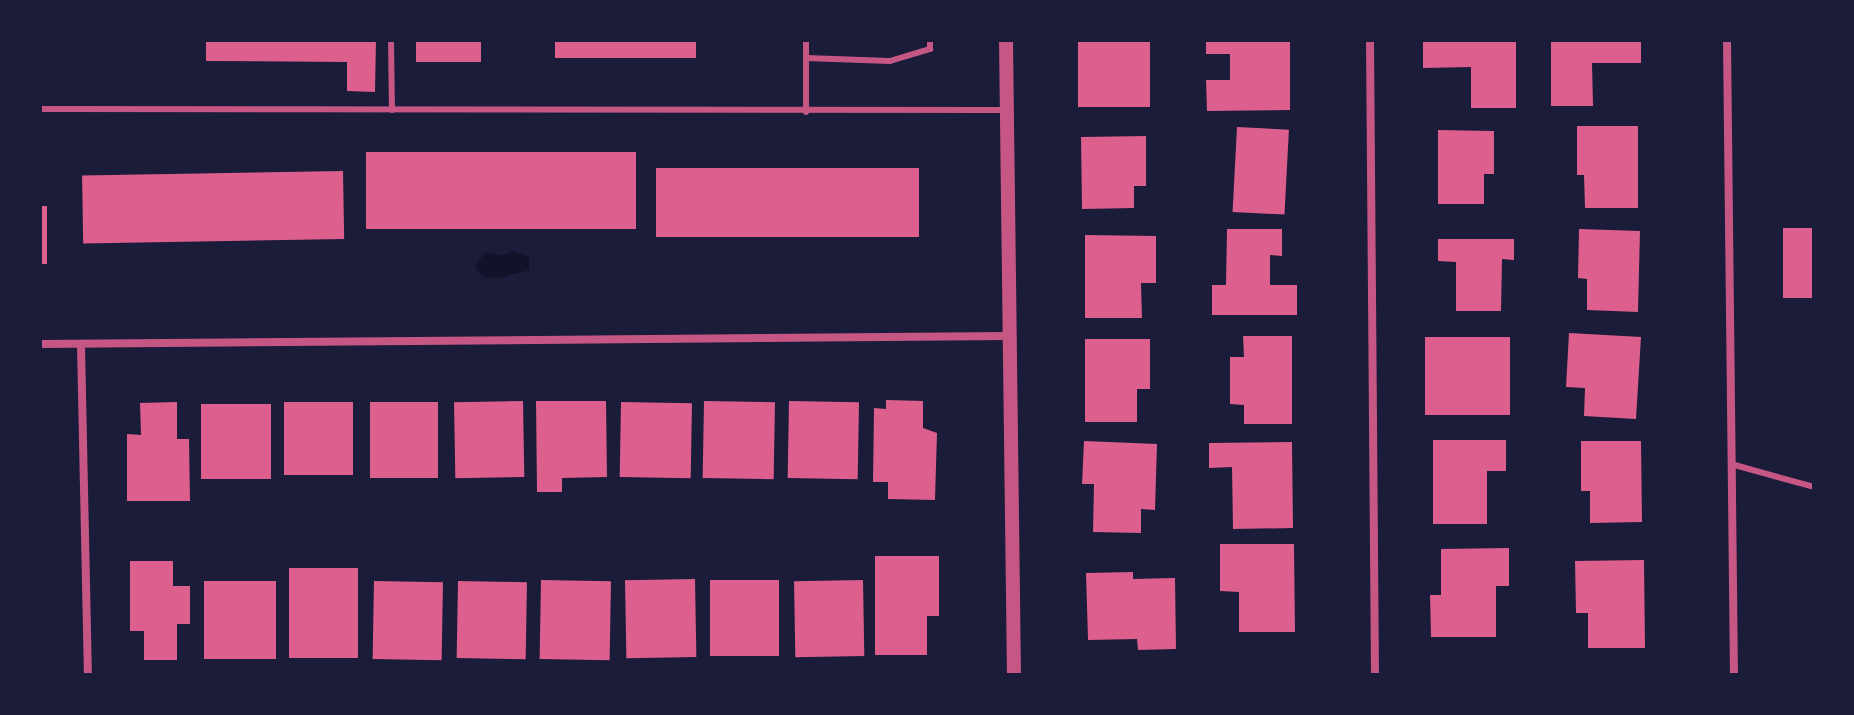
<!DOCTYPE html>
<style>
body{margin:0}
#map{position:relative;width:1854px;height:715px;overflow:hidden;background:#1b1b3a;font-family:Roboto,sans-serif}
div>[style]{position:absolute}
.water>*{inset:0;background:#12122b}
.building>*{inset:0;background:#dd5f8e;transform-origin:0 0}
.service>*{height:6px;margin:-3px;padding:0 3px;transform-origin:3px;border-radius:3px;background:#c65784}
.minor>*{height:8px;margin:-4px;padding:0 4px;transform-origin:4px;border-radius:4px;background:#c65784}
.tertiary>*{height:14px;margin:-7px;padding:0 7px;transform-origin:7px;border-radius:7px;background:#c65784}
span{translate:-50% -50%;white-space:nowrap;text-align:center;line-height:1.15;-webkit-text-stroke:7px #1b1b3a;paint-order:stroke}
.frame{position:absolute;inset:0;border:42px solid #1b1b3a;pointer-events:none}
</style>
<div id="map">
<div class="water">
<i style="clip-path:polygon(513px 251px,529px 257px,529px 270px,498px 278px,483px 277px,475px 267px,485px 252px,501px 256px)"></i>
</div>
<div class="building">
<i style="clip-path:polygon(206px 40px,376px 40px,375px 92px,347px 91px,347px 62px,206px 61px)"></i>
<i style="left:416px;top:40px;width:65px;height:22px"></i>
<i style="left:555px;top:40px;width:141px;height:18px"></i>
<i style="left:1078px;top:40px;width:72px;height:67px"></i>
<i style="clip-path:polygon(1206px 40px,1290px 40px,1290px 110px,1207px 111px,1206px 80px,1230px 80px,1230px 54px,1206px 54px)"></i>
<i style="clip-path:polygon(1423px 40px,1516px 40px,1516px 108px,1471px 108px,1471px 67px,1423px 68px)"></i>
<i style="clip-path:polygon(1551px 40px,1641px 40px,1641px 63px,1592px 63px,1593px 106px,1551px 106px)"></i>
<i style="clip-path:polygon(1577px 126px,1638px 126px,1638px 208px,1585px 208px,1584px 175px,1577px 175px)"></i>
<i style="left:1237px;top:127px;width:52px;height:85px;rotate:3deg"></i>
<i style="clip-path:polygon(1438px 130px,1494px 131px,1494px 174px,1484px 174px,1484px 204px,1438px 204px)"></i>
<i style="clip-path:polygon(1146px 136px,1146px 186px,1134px 186px,1134px 208px,1082px 209px,1081px 137px)"></i>
<i style="left:636px;top:152px;width:77px;height:270px;rotate:90deg"></i>
<i style="left:919px;top:168px;width:69px;height:263px;rotate:90deg"></i>
<i style="left:343px;top:171px;width:68px;height:261px;rotate:89deg"></i>
<i style="left:40px;top:206px;width:7px;height:58px"></i>
<i style="left:1814px;top:228px;width:70px;height:31px;rotate:90deg"></i>
<i style="clip-path:polygon(1227px 229px,1282px 229px,1282px 256px,1270px 255px,1270px 285px,1297px 285px,1297px 315px,1212px 315px,1212px 285px,1226px 285px)"></i>
<i style="clip-path:polygon(1579px 229px,1640px 231px,1638px 312px,1587px 310px,1587px 279px,1578px 278px)"></i>
<i style="clip-path:polygon(1085px 235px,1156px 236px,1156px 283px,1141px 283px,1142px 318px,1085px 318px)"></i>
<i style="clip-path:polygon(1438px 239px,1514px 239px,1514px 260px,1502px 259px,1501px 311px,1456px 311px,1456px 262px,1438px 261px)"></i>
<i style="clip-path:polygon(1569px 333px,1641px 337px,1636px 419px,1584px 416px,1585px 388px,1566px 387px)"></i>
<i style="clip-path:polygon(1243px 336px,1292px 336px,1292px 424px,1244px 424px,1244px 405px,1230px 404px,1230px 357px,1244px 357px)"></i>
<i style="left:1425px;top:337px;width:85px;height:78px"></i>
<i style="clip-path:polygon(1085px 339px,1150px 339px,1150px 389px,1137px 389px,1137px 422px,1085px 422px)"></i>
<i style="clip-path:polygon(886px 400px,923px 401px,923px 428px,937px 433px,935px 500px,888px 499px,888px 482px,873px 482px,874px 408px,886px 409px)"></i>
<i style="left:523px;top:401px;width:76px;height:69px;rotate:89deg"></i>
<i style="clip-path:polygon(536px 401px,606px 401px,607px 477px,562px 478px,562px 492px,537px 492px)"></i>
<i style="left:704px;top:401px;width:71px;height:77px;rotate:1deg"></i>
<i style="left:789px;top:401px;width:70px;height:77px;rotate:1deg"></i>
<i style="clip-path:polygon(177px 402px,177px 439px,189px 439px,190px 501px,127px 501px,127px 434px,141px 435px,140px 403px)"></i>
<i style="left:284px;top:402px;width:69px;height:73px"></i>
<i style="left:370px;top:402px;width:68px;height:76px"></i>
<i style="left:621px;top:402px;width:71px;height:75px;rotate:1deg"></i>
<i style="left:201px;top:404px;width:70px;height:75px"></i>
<i style="clip-path:polygon(1433px 440px,1506px 440px,1506px 471px,1487px 471px,1487px 524px,1433px 524px)"></i>
<i style="clip-path:polygon(1084px 441px,1157px 444px,1155px 510px,1141px 509px,1141px 533px,1093px 532px,1094px 484px,1082px 484px)"></i>
<i style="clip-path:polygon(1581px 441px,1641px 441px,1642px 522px,1590px 523px,1590px 491px,1581px 491px)"></i>
<i style="clip-path:polygon(1292px 442px,1293px 528px,1233px 529px,1232px 467px,1209px 468px,1209px 443px)"></i>
<i style="clip-path:polygon(1220px 544px,1294px 544px,1295px 632px,1239px 632px,1239px 592px,1220px 591px)"></i>
<i style="clip-path:polygon(1509px 548px,1509px 586px,1496px 586px,1496px 637px,1431px 637px,1430px 595px,1441px 595px,1441px 549px)"></i>
<i style="clip-path:polygon(875px 556px,939px 556px,939px 616px,927px 616px,927px 655px,875px 655px)"></i>
<i style="clip-path:polygon(1644px 560px,1645px 648px,1588px 648px,1588px 613px,1576px 613px,1575px 561px)"></i>
<i style="clip-path:polygon(130px 561px,173px 561px,173px 586px,190px 586px,190px 624px,177px 624px,177px 660px,144px 660px,144px 631px,130px 631px)"></i>
<i style="left:289px;top:568px;width:69px;height:90px"></i>
<i style="clip-path:polygon(1133px 572px,1133px 579px,1175px 578px,1176px 649px,1138px 650px,1137px 639px,1088px 640px,1086px 573px)"></i>
<i style="left:695px;top:579px;width:78px;height:70px;rotate:89deg"></i>
<i style="left:541px;top:580px;width:70px;height:79px;rotate:1deg"></i>
<i style="left:710px;top:580px;width:69px;height:76px"></i>
<i style="left:863px;top:580px;width:76px;height:69px;rotate:89deg"></i>
<i style="left:204px;top:581px;width:72px;height:78px"></i>
<i style="left:374px;top:581px;width:69px;height:78px;rotate:1deg"></i>
<i style="left:458px;top:581px;width:69px;height:77px;rotate:1deg"></i>
</div>
<div class="service">
<i style="left:391px;top:40px;width:70px;rotate:89.2deg"></i>
<i style="left:806px;top:58px;width:84px;rotate:2deg"></i>
<i style="left:890px;top:61px;width:42px;rotate:-16.7deg"></i>
<i style="left:930px;top:49px;width:9px;rotate:-90deg"></i>
<i style="left:40px;top:109px;width:964px;rotate:0.06deg"></i>
<i style="left:806px;top:112px;width:72px;rotate:-90deg"></i>
<i style="left:1731px;top:464px;width:86px;rotate:15.5deg"></i>
</div>
<div class="minor">
<i style="left:1370px;top:40px;width:635px;rotate:89.55deg"></i>
<i style="left:1727px;top:40px;width:635px;rotate:89.37deg"></i>
<i style="left:40px;top:344px;width:968px;rotate:-0.47deg"></i>
<i style="left:81px;top:345px;width:330px;rotate:88.8deg"></i>
</div>
<div class="tertiary">
<i style="left:1006px;top:40px;width:635px;rotate:89.28deg"></i>
</div>
<div class="frame"></div>
</div>
